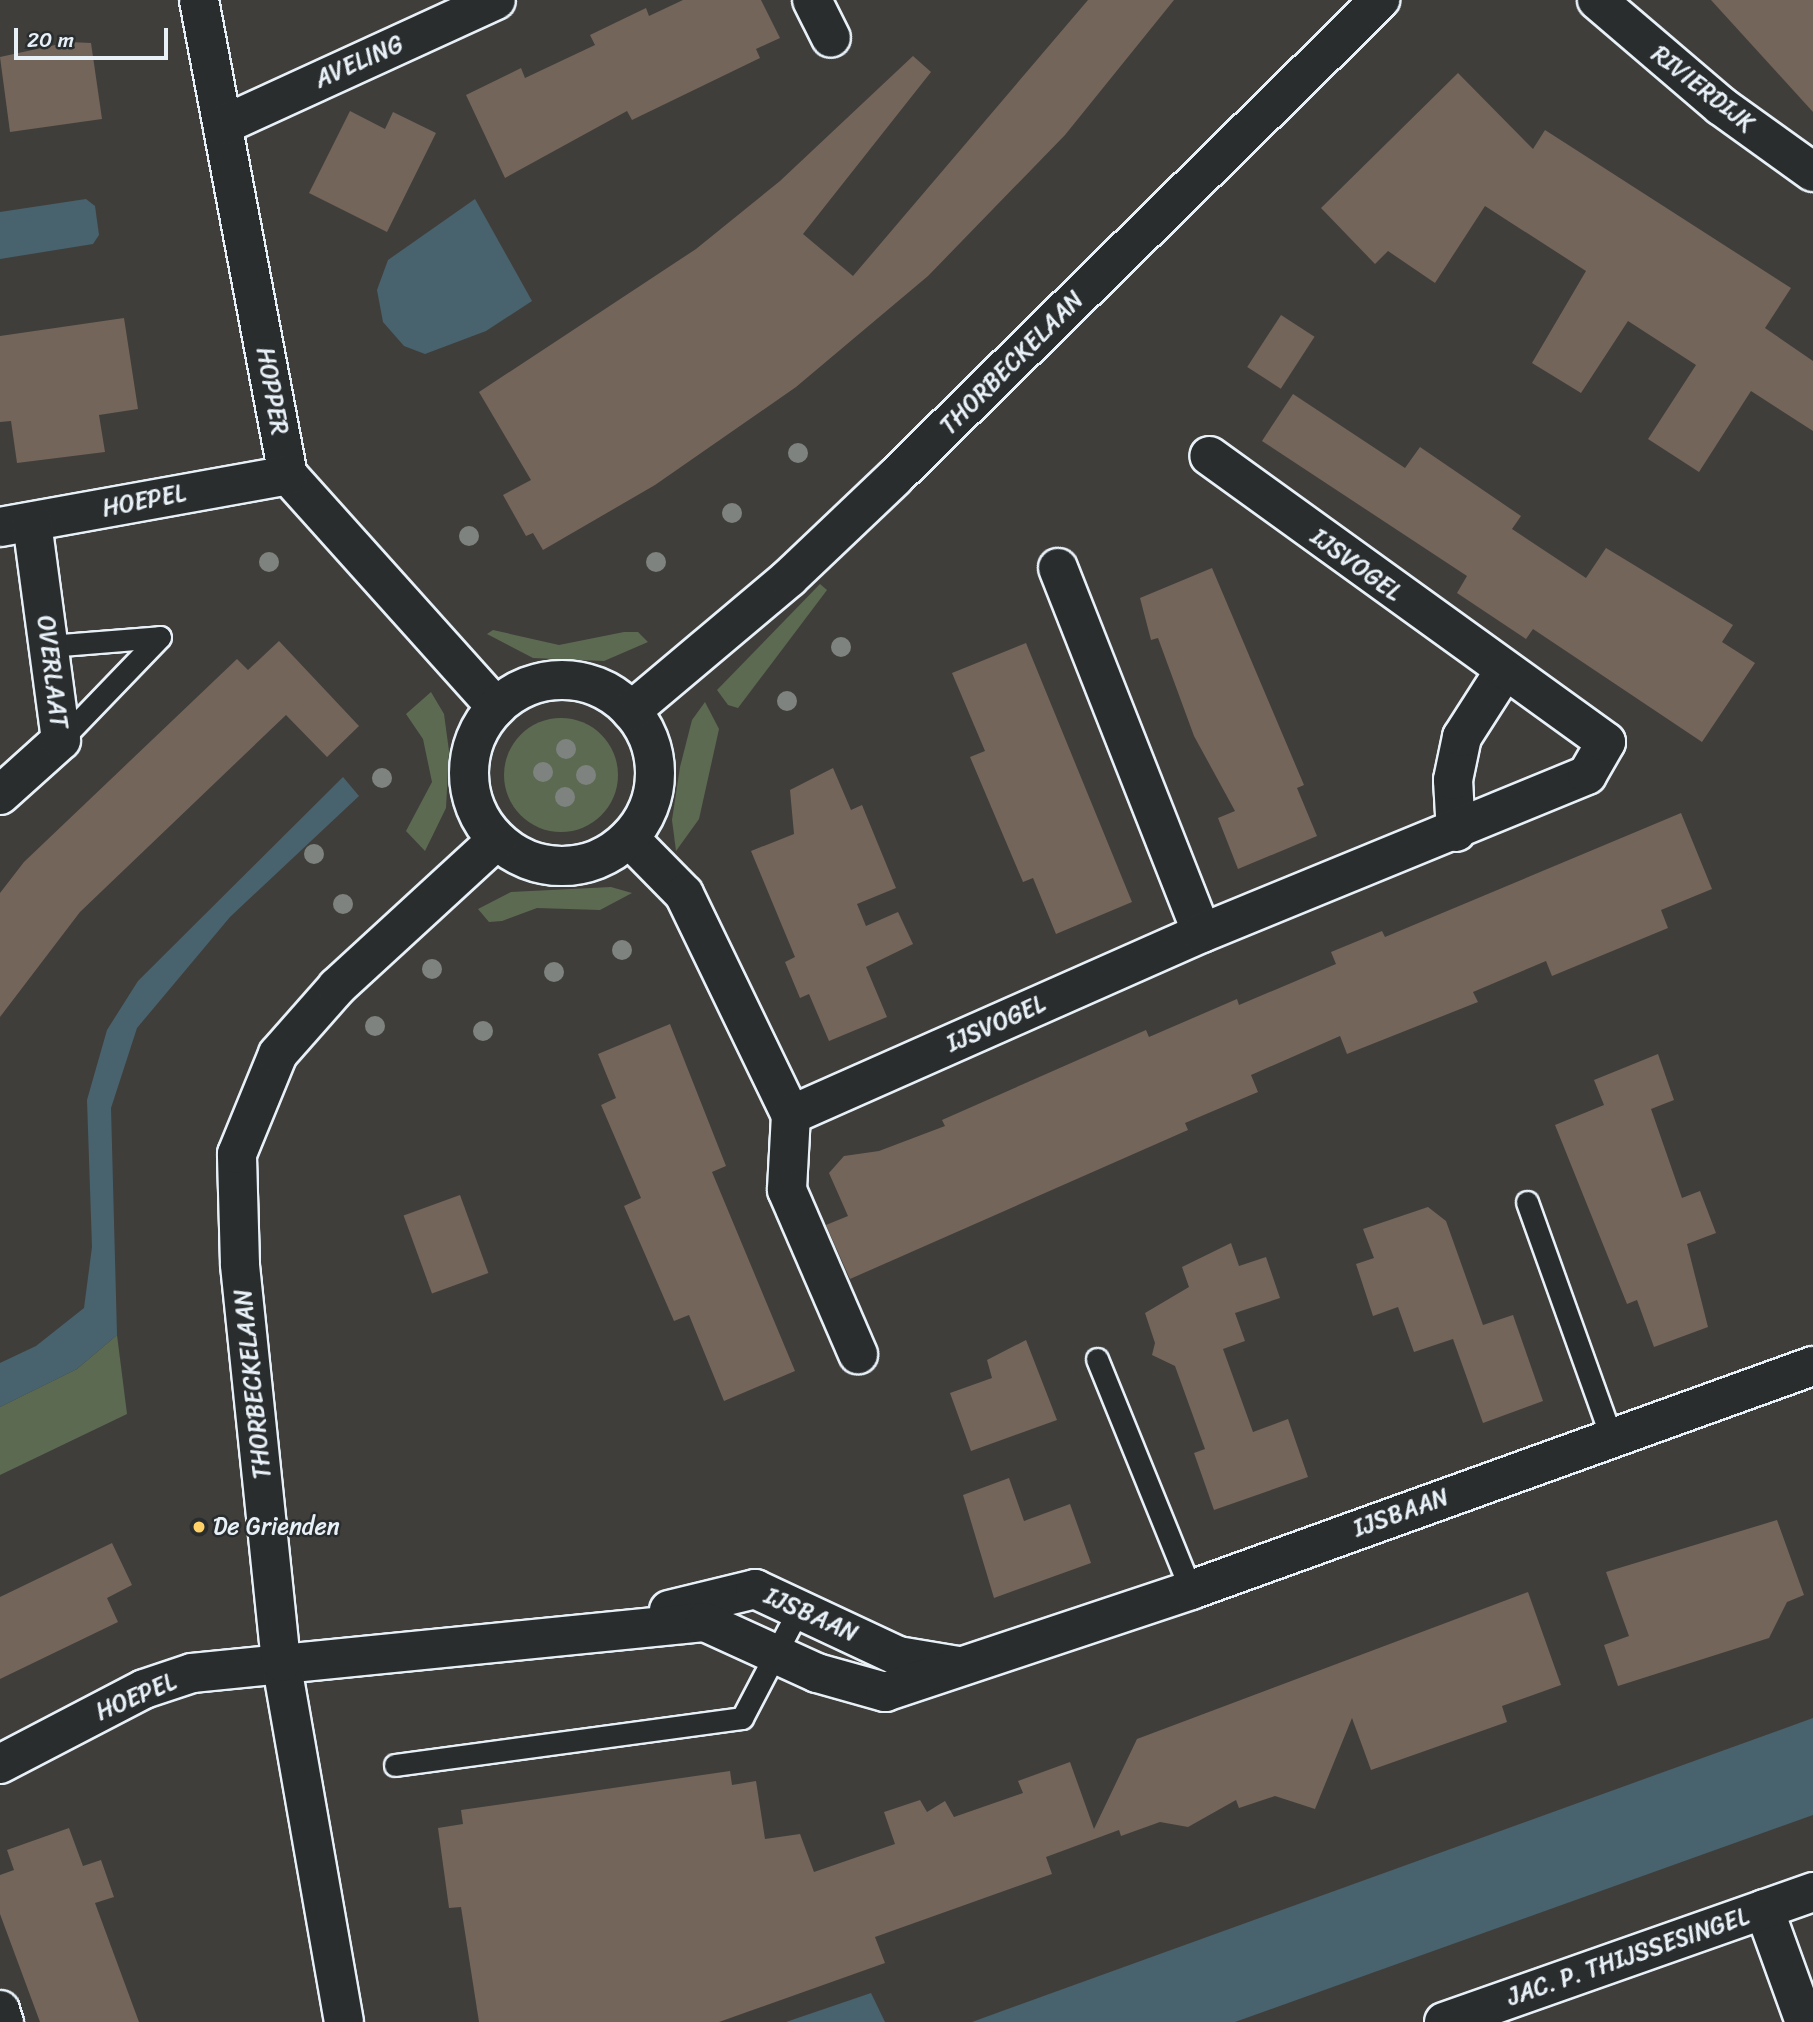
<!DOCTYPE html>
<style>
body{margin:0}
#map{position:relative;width:1813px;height:2022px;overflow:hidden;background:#403e3b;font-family:Sriracha,sans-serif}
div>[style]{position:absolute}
.green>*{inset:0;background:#5c6a52}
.round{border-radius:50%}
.water>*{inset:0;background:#48636d}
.building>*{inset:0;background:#736559;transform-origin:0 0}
.roads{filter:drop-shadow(2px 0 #e8f1f8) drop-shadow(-2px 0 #e8f1f8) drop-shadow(0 2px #e8f1f8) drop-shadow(0 -2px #e8f1f8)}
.lane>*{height:21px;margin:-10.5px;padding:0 10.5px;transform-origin:10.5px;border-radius:10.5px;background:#2a2d2e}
.street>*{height:38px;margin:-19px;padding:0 19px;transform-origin:19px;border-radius:19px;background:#2a2d2e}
.secondary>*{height:38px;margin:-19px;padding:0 19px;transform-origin:19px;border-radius:19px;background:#2a2d2e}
.secondary>.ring{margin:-19px;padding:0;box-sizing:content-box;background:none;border:38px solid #2a2d2e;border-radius:50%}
.trees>*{width:20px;height:20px;margin:-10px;border-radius:50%;background:#7e837f}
.dots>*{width:19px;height:19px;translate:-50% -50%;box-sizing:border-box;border:4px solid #2a2d2e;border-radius:50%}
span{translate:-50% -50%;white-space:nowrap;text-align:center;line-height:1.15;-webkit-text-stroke:5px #2a2d2e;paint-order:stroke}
.street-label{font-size:24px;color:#e8f1f8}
.poi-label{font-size:24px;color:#e8f1f8}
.left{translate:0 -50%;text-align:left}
.scale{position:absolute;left:14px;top:28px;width:154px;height:32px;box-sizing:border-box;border:4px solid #e8f1f8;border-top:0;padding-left:9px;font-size:21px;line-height:24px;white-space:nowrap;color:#e8f1f8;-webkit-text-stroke:5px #2a2d2e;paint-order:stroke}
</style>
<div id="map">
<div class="green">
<i style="clip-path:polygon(820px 584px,827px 590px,738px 708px,728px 705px,717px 690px)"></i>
<i style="clip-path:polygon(493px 630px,559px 645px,624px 632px,638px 632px,648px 642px,604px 661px,533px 658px,487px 634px)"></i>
<i style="clip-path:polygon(431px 692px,444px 714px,449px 751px,446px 808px,425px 851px,406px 831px,432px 782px,423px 739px,406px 714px)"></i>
<i style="clip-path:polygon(705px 702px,719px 729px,699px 819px,676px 851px,672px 820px,680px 767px,692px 720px)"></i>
<i class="round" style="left:504px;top:718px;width:114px;height:114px"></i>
<i style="clip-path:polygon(611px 887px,632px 893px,600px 910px,537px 908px,502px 921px,489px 922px,478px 909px,511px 892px)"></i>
<i style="clip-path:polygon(117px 1335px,127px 1414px,0 1475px,0 1407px,77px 1369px)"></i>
</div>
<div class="water">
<i style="clip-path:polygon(86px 199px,95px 206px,99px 235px,93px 244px,0 259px,0 212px)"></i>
<i style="clip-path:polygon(475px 199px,532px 301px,486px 331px,425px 354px,404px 346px,383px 322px,377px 290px,388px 260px)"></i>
<i style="clip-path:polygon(343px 777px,359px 796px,230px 917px,137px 1028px,111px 1108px,117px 1335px,77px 1369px,0 1407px,0 1363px,36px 1346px,84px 1308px,92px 1247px,87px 1100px,107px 1030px,138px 981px)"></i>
<i style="clip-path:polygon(1813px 1718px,1813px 1815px,1235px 2022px,972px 2022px)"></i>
<i style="clip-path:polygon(871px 1993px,885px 2022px,786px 2022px)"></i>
</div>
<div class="building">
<i style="clip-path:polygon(683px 0,761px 0,780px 38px,756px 49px,760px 58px,632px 120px,627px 111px,505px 178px,466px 95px,521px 68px,525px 78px,595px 45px,590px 35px,646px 8px,649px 16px)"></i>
<i style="clip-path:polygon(1088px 0,1174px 0,1065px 135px,928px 276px,796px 387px,655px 485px,543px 550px,533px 533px,526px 536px,503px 495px,531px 480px,479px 392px,696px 249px,780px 181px,913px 56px,931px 72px,803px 234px,853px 276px)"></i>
<i style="clip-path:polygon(1711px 0,1813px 0,1813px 112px)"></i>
<i style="clip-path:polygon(69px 42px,91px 43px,102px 119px,10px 132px,0 57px)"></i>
<i style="clip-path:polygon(1458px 73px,1533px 149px,1545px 130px,1791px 288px,1765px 328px,1813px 361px,1813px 431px,1751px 391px,1699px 472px,1648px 439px,1696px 365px,1628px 321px,1581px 393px,1532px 363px,1586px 271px,1485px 206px,1435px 283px,1388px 251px,1375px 264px,1321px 208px)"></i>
<i style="clip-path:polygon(350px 111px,385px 129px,393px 112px,436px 133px,387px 232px,309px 193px)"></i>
<i style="left:1281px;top:315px;width:40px;height:62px;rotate:33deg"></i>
<i style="clip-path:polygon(124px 318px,138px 409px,99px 415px,105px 452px,17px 463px,11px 421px,0 422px,0 336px)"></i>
<i style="clip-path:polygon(1293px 394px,1405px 468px,1420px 447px,1521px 516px,1512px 529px,1586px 578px,1606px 548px,1733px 625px,1722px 642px,1755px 663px,1702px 742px,1533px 629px,1526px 639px,1457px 593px,1467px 576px,1262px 441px)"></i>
<i style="clip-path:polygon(1212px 568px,1304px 785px,1297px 788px,1317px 836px,1238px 869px,1218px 818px,1235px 811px,1194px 736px,1158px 638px,1151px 640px,1140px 598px)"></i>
<i style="clip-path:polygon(279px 641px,359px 726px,327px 757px,286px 715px,80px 912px,0 1017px,0 893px,24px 862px,237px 659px,248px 670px)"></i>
<i style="clip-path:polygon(1026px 643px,1132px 902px,1056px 934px,1033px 878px,1023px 882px,970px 757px,985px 751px,952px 673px)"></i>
<i style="clip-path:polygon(833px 768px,851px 810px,862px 805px,896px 888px,857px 904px,866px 926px,898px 912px,913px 944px,866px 967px,887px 1017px,829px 1041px,809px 994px,800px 998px,785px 962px,795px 957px,751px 851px,794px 834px,790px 790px)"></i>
<i style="clip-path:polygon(1681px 813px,1712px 889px,1661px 910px,1668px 928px,1552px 976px,1546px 961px,1473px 992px,1478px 1002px,1347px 1054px,1340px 1036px,1251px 1075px,1258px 1092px,1185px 1123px,1188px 1130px,850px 1279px,826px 1225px,848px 1216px,829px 1173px,844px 1156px,879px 1151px,945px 1126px,942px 1120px,1146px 1030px,1149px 1037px,1237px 999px,1239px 1005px,1336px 964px,1331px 952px,1382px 931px,1385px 937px)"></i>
<i style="clip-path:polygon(670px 1024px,726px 1166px,712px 1172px,795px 1371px,724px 1401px,689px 1315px,674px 1321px,624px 1206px,641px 1198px,601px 1105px,616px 1098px,598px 1054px)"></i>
<i style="clip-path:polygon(1658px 1054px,1674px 1100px,1651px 1109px,1682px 1198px,1700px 1191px,1716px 1233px,1687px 1244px,1708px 1327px,1654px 1347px,1637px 1300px,1627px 1304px,1555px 1125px,1604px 1105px,1594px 1080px)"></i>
<i style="left:460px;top:1195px;width:83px;height:60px;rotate:70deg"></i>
<i style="clip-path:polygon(1428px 1207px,1446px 1221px,1483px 1325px,1513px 1315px,1543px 1401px,1483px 1423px,1453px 1339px,1414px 1352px,1398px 1307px,1373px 1316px,1356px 1264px,1374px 1258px,1363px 1229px)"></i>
<i style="clip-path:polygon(1231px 1243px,1239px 1266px,1266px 1257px,1280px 1298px,1235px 1313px,1245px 1341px,1223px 1349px,1253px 1432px,1288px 1419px,1308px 1477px,1214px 1510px,1194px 1453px,1205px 1449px,1175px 1366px,1152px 1355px,1155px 1343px,1145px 1313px,1189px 1287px,1182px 1267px)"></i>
<i style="clip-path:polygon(1026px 1340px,1057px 1420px,971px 1451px,950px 1393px,992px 1378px,987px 1360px)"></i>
<i style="clip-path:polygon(1009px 1478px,1024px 1521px,1070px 1504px,1091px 1563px,994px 1598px,963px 1495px)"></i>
<i style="clip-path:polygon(1777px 1520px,1804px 1595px,1787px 1602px,1769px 1638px,1618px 1686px,1604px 1645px,1629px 1636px,1606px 1572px)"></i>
<i style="clip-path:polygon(112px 1543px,132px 1585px,107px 1598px,118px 1622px,0 1679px,0 1597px)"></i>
<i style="clip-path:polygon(1528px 1592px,1561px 1685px,1502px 1706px,1507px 1722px,1371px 1770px,1352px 1718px,1315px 1809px,1275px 1796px,1239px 1808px,1236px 1800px,1188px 1827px,1160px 1822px,1121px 1836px,1119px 1830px,1046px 1857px,1052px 1874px,875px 1937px,885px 1963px,719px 2022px,479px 2022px,461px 1907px,449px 1908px,438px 1828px,463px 1824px,461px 1810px,730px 1771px,732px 1785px,756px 1781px,765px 1839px,800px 1834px,814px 1872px,895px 1844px,884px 1812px,920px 1800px,927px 1812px,945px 1801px,954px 1817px,1023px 1793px,1018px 1781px,1070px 1762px,1094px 1829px,1137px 1739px)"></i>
<i style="clip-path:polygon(69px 1828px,83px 1866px,101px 1860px,114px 1897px,95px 1903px,139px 2022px,40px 2022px,0 1914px,0 1875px,14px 1870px,7px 1850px)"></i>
</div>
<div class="roads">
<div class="lane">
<i style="left:49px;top:646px;width:111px;rotate:-4.6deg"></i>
<i style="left:160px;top:637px;width:143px;rotate:133.9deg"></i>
<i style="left:1527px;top:1202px;width:249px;rotate:70.3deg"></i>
<i style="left:1097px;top:1359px;width:249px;rotate:67.9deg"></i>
<i style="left:395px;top:1765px;width:350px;rotate:-7.7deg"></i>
<i style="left:742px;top:1718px;width:123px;rotate:-62.4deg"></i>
</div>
<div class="street">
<i style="left:199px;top:0;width:483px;rotate:79.4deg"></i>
<i style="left:288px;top:475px;width:312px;rotate:48.1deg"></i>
<i style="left:812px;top:0;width:42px;rotate:63.4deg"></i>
<i style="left:223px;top:125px;width:300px;rotate:-24.6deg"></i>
<i style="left:0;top:527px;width:293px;rotate:-10.2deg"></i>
<i style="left:1058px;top:568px;width:392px;rotate:68.5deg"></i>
<i style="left:0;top:795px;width:82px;rotate:-42deg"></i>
<i style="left:61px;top:740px;width:220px;rotate:-97.6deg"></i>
<i style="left:1456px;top:832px;width:52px;rotate:-93.3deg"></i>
<i style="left:1453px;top:780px;width:44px;rotate:-78.2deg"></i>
<i style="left:1462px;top:737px;width:76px;rotate:-57.4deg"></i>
<i style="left:629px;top:838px;width:78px;rotate:45.5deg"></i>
<i style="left:684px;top:894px;width:246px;rotate:64.2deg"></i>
<i style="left:791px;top:1115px;width:75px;rotate:93.1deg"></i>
<i style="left:787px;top:1190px;width:179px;rotate:66.6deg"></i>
<i style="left:791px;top:1115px;width:449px;rotate:-23.9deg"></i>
<i style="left:1202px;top:933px;width:416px;rotate:-22.3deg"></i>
<i style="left:1587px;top:775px;width:38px;rotate:-60deg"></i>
<i style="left:1606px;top:742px;width:489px;rotate:-144.2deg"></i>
<i style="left:669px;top:1610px;width:89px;rotate:-13.7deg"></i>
<i style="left:755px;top:1589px;width:158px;rotate:25.1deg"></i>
<i style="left:898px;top:1656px;width:61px;rotate:9.5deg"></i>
<i style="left:0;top:1764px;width:162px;rotate:-27.5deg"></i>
<i style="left:144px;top:1689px;width:51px;rotate:-18.4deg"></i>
<i style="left:192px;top:1673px;width:516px;rotate:-5.68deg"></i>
<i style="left:705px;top:1622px;width:123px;rotate:24.5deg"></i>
<i style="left:817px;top:1673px;width:71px;rotate:15.6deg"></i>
<i style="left:885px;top:1692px;width:323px;rotate:-18.4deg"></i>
<i style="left:1191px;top:1590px;width:661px;rotate:-19.81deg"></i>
<i style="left:1764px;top:1909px;width:120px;rotate:70.1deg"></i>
<i style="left:0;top:2010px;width:13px;rotate:72deg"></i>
<i style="left:1444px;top:2022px;width:391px;rotate:-19.4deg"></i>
</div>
<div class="secondary">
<i style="left:1597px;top:0;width:163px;rotate:40.5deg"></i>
<i style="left:1721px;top:106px;width:113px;rotate:35.7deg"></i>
<i class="ring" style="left:469px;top:680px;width:148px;height:148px"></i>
<i style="left:631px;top:711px;width:207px;rotate:-40.1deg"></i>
<i style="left:789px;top:578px;width:145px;rotate:-43.6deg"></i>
<i style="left:894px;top:478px;width:682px;rotate:-44.52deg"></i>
<i style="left:344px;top:2022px;width:365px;rotate:-99.9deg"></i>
<i style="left:281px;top:1662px;width:400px;rotate:-95.9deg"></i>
<i style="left:240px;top:1264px;width:110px;rotate:-91.6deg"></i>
<i style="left:237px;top:1154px;width:108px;rotate:-67.7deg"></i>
<i style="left:278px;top:1054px;width:89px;rotate:-48.6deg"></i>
<i style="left:337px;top:987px;width:217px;rotate:-42.6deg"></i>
</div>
</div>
<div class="trees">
<i style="left:798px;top:453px"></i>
<i style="left:732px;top:513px"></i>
<i style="left:469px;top:536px"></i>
<i style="left:269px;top:562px"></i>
<i style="left:656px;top:562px"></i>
<i style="left:841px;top:647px"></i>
<i style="left:787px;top:701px"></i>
<i style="left:566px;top:749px"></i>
<i style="left:543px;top:772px"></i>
<i style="left:586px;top:775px"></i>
<i style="left:382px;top:778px"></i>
<i style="left:565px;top:797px"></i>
<i style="left:314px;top:854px"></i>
<i style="left:343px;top:904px"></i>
<i style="left:622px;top:950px"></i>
<i style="left:432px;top:969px"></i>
<i style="left:554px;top:972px"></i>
<i style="left:375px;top:1026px"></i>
<i style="left:483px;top:1031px"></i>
</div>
<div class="dots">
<i style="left:199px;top:1527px;background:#ffd166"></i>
</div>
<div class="street-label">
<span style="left:359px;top:62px;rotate:-24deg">AVELING</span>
<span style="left:1703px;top:89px;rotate:38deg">RIVIERDIJK</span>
<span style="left:1012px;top:363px;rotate:-45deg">THORBECKELAAN</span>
<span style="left:272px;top:391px;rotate:80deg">HOPPER</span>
<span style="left:144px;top:501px;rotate:-11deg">HOEPEL</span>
<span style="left:1356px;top:565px;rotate:36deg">IJSVOGEL</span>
<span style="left:52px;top:672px;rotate:83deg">OVERLAAT</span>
<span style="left:996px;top:1024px;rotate:-24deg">IJSVOGEL</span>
<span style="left:253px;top:1384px;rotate:-96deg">THORBECKELAAN</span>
<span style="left:1401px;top:1513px;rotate:-20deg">IJSBAAN</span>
<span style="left:811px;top:1615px;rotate:24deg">IJSBAAN</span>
<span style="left:136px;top:1697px;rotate:-23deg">HOEPEL</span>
<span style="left:1628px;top:1957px;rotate:-19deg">JAC. P. THIJSSESINGEL</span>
</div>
<div class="poi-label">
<span class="left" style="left:213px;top:1527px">De Grienden</span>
</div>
<div class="scale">20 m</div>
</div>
